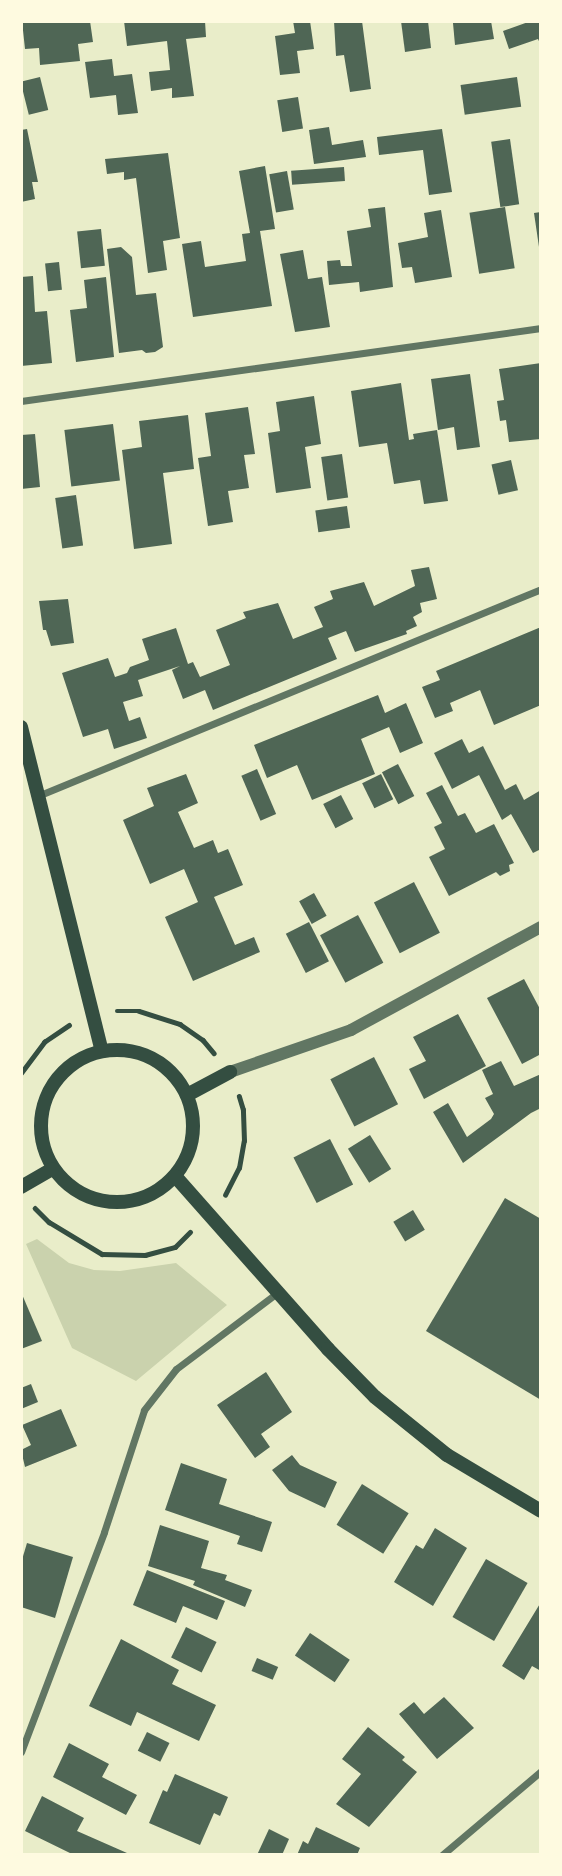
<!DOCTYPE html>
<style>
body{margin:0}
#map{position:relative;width:562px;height:1876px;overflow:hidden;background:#e9edc9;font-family:Karla,sans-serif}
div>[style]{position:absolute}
.green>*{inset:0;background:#cad2ad}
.building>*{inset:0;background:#4f6655;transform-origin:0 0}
.path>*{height:4.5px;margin:-2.25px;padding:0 2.25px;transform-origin:2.25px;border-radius:2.25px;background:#344e41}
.minor>*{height:7px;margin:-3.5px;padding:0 3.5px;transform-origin:3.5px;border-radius:3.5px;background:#617663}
.tertiary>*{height:12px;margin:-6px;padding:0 6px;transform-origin:6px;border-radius:6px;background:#617663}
.secondary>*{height:14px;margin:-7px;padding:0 7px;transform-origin:7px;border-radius:7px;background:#344e41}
.secondary>.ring{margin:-7px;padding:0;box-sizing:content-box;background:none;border:14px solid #344e41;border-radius:50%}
span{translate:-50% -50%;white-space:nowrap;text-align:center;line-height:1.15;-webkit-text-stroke:6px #fefae0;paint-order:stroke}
.frame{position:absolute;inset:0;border:23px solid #fefae0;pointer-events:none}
</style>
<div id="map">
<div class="green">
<i style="clip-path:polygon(37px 1239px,69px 1263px,94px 1270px,120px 1271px,176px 1263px,227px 1305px,136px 1381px,72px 1348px,26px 1244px)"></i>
</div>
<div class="building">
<i style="clip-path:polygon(22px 21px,90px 21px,93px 42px,78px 44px,80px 61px,40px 65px,39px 48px,25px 49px)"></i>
<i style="clip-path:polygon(124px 21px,205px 21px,206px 37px,186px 39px,194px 96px,172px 98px,172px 88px,151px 91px,149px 72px,170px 70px,167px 41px,127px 46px)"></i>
<i style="clip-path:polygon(293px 21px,310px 21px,314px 49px,297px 51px,300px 73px,280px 75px,275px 36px,295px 33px)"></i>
<i style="clip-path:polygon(334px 21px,362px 21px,371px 89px,350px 92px,344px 55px,336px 56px)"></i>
<i style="clip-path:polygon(401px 21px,428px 21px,431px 48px,405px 52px)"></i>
<i style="clip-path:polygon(469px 21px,491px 21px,494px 39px,455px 45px,453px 23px)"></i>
<i style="clip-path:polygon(531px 21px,541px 21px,541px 46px,538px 39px,509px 49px,503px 31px)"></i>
<i style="clip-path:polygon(112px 59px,114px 76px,132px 74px,138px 113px,118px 115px,116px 95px,90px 98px,85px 62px)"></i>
<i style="left:40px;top:77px;width:34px;height:20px;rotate:76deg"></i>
<i style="left:517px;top:77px;width:30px;height:57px;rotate:82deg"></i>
<i style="left:298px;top:97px;width:32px;height:21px;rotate:81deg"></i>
<i style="clip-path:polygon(329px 127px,332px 145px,363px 140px,366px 157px,314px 164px,309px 130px)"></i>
<i style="clip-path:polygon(27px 129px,38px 182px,32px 182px,35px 199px,21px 202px,21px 130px)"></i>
<i style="clip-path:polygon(442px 129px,452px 192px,429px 195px,423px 150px,379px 155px,377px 137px)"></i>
<i style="left:510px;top:139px;width:66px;height:19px;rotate:82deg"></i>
<i style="clip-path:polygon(168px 153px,180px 238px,163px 241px,167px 270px,148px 273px,136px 178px,124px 180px,124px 172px,107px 174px,105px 159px)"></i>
<i style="clip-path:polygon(265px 166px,275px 229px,260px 231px,272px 306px,193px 317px,182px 244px,201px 241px,205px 267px,246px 261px,242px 234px,250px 233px,239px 171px)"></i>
<i style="left:344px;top:167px;width:14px;height:53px;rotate:86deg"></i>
<i style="left:287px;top:171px;width:39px;height:18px;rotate:80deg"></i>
<i style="clip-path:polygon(385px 207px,393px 287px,360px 292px,359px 282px,329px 285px,327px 261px,340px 260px,341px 266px,352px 266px,347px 231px,371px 227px,368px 209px)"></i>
<i style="left:505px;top:207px;width:62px;height:36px;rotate:81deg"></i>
<i style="clip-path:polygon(441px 210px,452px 277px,415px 283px,412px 267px,402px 268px,398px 243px,428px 237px,424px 213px)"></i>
<i style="clip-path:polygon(541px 212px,541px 247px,539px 247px,534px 213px)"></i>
<i style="left:101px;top:229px;width:37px;height:24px;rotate:84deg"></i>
<i style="clip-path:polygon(121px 247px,132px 257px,136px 295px,156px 293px,163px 347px,155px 352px,146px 353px,142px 350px,119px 353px,107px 249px)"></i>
<i style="clip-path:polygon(303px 250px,308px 279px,322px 277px,330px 327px,295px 332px,280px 254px)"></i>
<i style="left:59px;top:262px;width:28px;height:14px;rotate:84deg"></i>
<i style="clip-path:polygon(33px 276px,35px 312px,47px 311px,52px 363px,21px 366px,21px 277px)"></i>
<i style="clip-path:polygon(106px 277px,114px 357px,76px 362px,70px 310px,87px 308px,84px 280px)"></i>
<i style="clip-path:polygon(541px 363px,541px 439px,509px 442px,506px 420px,500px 421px,497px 401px,504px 400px,499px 369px)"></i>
<i style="clip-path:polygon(470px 374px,480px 447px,457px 450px,454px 427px,438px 430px,431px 379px)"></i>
<i style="clip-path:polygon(401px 383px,409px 440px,414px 439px,413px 434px,437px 430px,448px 501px,424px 504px,420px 480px,394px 484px,387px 443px,359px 447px,351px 391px)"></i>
<i style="clip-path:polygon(314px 396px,321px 444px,305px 447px,311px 488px,276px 493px,268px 433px,280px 431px,276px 402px)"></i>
<i style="clip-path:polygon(248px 407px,255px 454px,244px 455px,249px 488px,228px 491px,233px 522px,208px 526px,198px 458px,211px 456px,205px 413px)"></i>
<i style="clip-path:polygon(188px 415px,194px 469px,163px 473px,172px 544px,134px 549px,122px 450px,142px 447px,139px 421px)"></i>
<i style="left:113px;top:424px;width:57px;height:49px;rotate:83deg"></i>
<i style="clip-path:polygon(35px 434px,40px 487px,21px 489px,21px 435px)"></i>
<i style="left:342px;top:454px;width:44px;height:21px;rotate:82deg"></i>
<i style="left:511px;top:460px;width:31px;height:20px;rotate:77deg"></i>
<i style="left:76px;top:495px;width:51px;height:21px;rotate:82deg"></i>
<i style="left:347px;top:506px;width:22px;height:32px;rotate:82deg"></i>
<i style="clip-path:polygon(429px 567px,437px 599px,420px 603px,422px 612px,413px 617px,417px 626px,406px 631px,407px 634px,355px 652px,346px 631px,328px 638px,337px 659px,213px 710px,205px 690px,183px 699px,172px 670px,180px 666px,138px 680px,143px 696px,123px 702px,129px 721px,140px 717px,147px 738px,114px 749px,108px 729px,83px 737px,62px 673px,108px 658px,115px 677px,127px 673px,130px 667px,149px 660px,142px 639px,176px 628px,188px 664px,193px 662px,200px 677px,230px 665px,216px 630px,246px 618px,243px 612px,278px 603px,293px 639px,323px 627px,314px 607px,333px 599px,330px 591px,364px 582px,374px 606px,415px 586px,411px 570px)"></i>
<i style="clip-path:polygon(68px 599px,74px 643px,51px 646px,46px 630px,43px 630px,39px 601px)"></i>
<i style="clip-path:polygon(541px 627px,541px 705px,494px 725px,480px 690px,450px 703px,453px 711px,435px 718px,422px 687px,440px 680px,436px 671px)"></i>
<i style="clip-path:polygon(378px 695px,385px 713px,406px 703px,423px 743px,400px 753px,389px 727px,361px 739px,375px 774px,312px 800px,297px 765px,267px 778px,254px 745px)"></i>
<i style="clip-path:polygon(462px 739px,469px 753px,483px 746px,505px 790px,516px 784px,524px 800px,541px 790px,541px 849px,533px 853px,511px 814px,502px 820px,479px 775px,452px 789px,434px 753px)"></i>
<i style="left:398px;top:764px;width:36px;height:18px;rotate:63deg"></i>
<i style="left:257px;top:769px;width:49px;height:17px;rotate:67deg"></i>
<i style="clip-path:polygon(186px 774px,198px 803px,178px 812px,194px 848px,213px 840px,218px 853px,228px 849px,243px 885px,214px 897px,235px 945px,254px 937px,260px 952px,193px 981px,165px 917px,198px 902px,184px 869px,150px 884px,123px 820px,154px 806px,147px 788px)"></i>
<i style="left:381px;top:774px;width:28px;height:21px;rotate:64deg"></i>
<i style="clip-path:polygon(442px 785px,458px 816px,465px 813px,476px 833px,494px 824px,514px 863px,509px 865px,510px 871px,500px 876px,496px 872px,449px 896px,429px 857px,445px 849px,434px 827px,442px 823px,426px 793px)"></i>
<i style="left:341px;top:795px;width:27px;height:20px;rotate:63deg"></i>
<i style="left:414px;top:882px;width:57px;height:45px;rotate:63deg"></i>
<i style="left:314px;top:893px;width:26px;height:17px;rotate:61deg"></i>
<i style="left:358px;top:915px;width:54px;height:43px;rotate:62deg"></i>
<i style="left:309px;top:922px;width:44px;height:26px;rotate:63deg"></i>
<i style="clip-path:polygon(524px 979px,541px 1011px,541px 1054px,522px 1064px,487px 998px)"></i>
<i style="clip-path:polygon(458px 1014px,486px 1066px,424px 1099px,409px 1069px,426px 1061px,413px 1037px)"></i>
<i style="left:374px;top:1057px;width:53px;height:49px;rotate:63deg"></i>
<i style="clip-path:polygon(501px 1061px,514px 1086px,541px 1074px,541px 1113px,539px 1109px,531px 1113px,463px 1163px,433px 1112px,448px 1103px,467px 1137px,491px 1119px,494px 1114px,485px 1098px,493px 1094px,482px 1070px)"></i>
<i style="left:370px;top:1135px;width:40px;height:26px;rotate:58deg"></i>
<i style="left:330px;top:1139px;width:51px;height:41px;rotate:63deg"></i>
<i style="clip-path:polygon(505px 1198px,541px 1219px,541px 1400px,426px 1331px)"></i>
<i style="left:413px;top:1210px;width:23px;height:23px;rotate:59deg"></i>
<i style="clip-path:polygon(21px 1292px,42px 1341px,21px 1349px)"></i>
<i style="clip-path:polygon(266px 1372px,292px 1412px,261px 1434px,270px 1447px,255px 1458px,217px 1405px)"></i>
<i style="clip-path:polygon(31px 1384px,38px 1402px,21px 1409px,21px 1388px)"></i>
<i style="clip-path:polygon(61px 1409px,77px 1446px,25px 1467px,21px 1450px,31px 1445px,22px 1425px)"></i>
<i style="clip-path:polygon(292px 1455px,300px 1465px,337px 1482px,325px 1508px,289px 1491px,272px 1470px)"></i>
<i style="clip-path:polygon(181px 1463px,227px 1479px,219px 1504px,272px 1522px,262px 1552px,237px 1544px,240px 1536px,165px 1510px)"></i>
<i style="left:362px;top:1484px;width:55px;height:48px;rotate:32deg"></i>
<i style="clip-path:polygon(160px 1525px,209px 1541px,201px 1568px,227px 1575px,225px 1580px,252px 1590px,245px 1607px,193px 1585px,195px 1581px,148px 1566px)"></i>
<i style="clip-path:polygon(435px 1528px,467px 1548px,433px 1606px,394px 1582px,416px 1545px,423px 1549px)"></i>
<i style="clip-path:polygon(27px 1543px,73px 1557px,55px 1618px,21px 1607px,21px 1563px)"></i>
<i style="left:486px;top:1559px;width:48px;height:67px;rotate:30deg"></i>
<i style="clip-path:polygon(147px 1570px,225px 1601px,217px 1620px,183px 1606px,176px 1623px,133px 1605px)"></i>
<i style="clip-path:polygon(541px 1602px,541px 1671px,532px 1666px,524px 1680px,502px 1666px)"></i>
<i style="left:186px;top:1627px;width:34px;height:34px;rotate:26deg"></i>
<i style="left:310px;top:1633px;width:48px;height:27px;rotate:34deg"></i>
<i style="clip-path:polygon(121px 1639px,179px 1670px,172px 1684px,216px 1705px,199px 1741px,137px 1712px,131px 1726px,89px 1706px)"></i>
<i style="left:257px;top:1658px;width:23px;height:14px;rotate:23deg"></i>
<i style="clip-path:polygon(444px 1697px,474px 1728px,437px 1759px,399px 1714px,414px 1702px,424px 1714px)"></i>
<i style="clip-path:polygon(368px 1727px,405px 1757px,402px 1760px,417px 1772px,369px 1827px,336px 1804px,361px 1774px,342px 1759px)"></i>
<i style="left:147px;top:1732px;width:25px;height:21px;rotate:26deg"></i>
<i style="clip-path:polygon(69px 1743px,109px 1764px,102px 1777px,137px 1795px,126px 1815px,53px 1777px)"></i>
<i style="clip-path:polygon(175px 1774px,228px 1797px,220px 1816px,214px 1813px,200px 1845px,149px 1823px,163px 1790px,167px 1792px)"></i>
<i style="clip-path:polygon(42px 1796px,84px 1818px,77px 1831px,127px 1853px,126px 1855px,74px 1855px,25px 1831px)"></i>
<i style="clip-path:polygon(316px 1827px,360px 1848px,357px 1855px,297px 1855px,303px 1841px,308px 1844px)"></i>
<i style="clip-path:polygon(269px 1829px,289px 1839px,282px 1855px,257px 1855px)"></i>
</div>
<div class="path">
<i style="left:117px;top:1011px;width:22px"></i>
<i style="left:139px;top:1011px;width:43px;rotate:17.6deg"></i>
<i style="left:180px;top:1024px;width:28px;rotate:35deg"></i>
<i style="left:203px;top:1040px;width:17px;rotate:50deg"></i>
<i style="left:21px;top:1073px;width:39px;rotate:-53deg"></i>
<i style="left:44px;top:1042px;width:30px;rotate:-34deg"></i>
<i style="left:225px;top:1195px;width:30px;rotate:-63deg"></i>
<i style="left:239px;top:1168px;width:27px;rotate:-80deg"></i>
<i style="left:244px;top:1141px;width:31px;rotate:-92deg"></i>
<i style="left:243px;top:1110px;width:14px;rotate:-107deg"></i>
<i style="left:35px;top:1208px;width:20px;rotate:45deg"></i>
<i style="left:49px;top:1222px;width:62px;rotate:31.1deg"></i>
<i style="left:102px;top:1254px;width:43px;rotate:1.3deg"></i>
<i style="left:145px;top:1255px;width:31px;rotate:-15deg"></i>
<i style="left:175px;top:1247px;width:21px;rotate:-45deg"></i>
</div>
<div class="minor">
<i style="left:21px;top:401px;width:525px;rotate:-7.99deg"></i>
<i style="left:40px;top:795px;width:542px;rotate:-22.35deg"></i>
<i style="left:21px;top:1752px;width:235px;rotate:-69.3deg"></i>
<i style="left:104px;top:1532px;width:128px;rotate:-71.8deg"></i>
<i style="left:144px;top:1410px;width:52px;rotate:-52deg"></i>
<i style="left:176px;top:1369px;width:128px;rotate:-37deg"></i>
<i style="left:442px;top:1855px;width:130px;rotate:-40.3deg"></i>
</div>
<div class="tertiary">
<i style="left:230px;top:1072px;width:128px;rotate:-19.1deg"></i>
<i style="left:351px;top:1030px;width:216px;rotate:-28.5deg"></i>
</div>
<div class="secondary">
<i style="left:21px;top:727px;width:334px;rotate:76deg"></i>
<i class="ring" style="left:41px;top:1050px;width:138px;height:138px"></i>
<i style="left:187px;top:1095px;width:49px;rotate:-28.1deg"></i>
<i style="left:175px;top:1176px;width:231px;rotate:48.5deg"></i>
<i style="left:328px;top:1349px;width:67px;rotate:45.6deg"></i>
<i style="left:375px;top:1397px;width:92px;rotate:38.9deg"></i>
<i style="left:447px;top:1455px;width:109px;rotate:30.8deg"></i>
<i style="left:21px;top:1187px;width:36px;rotate:-30deg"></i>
</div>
<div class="frame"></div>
</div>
